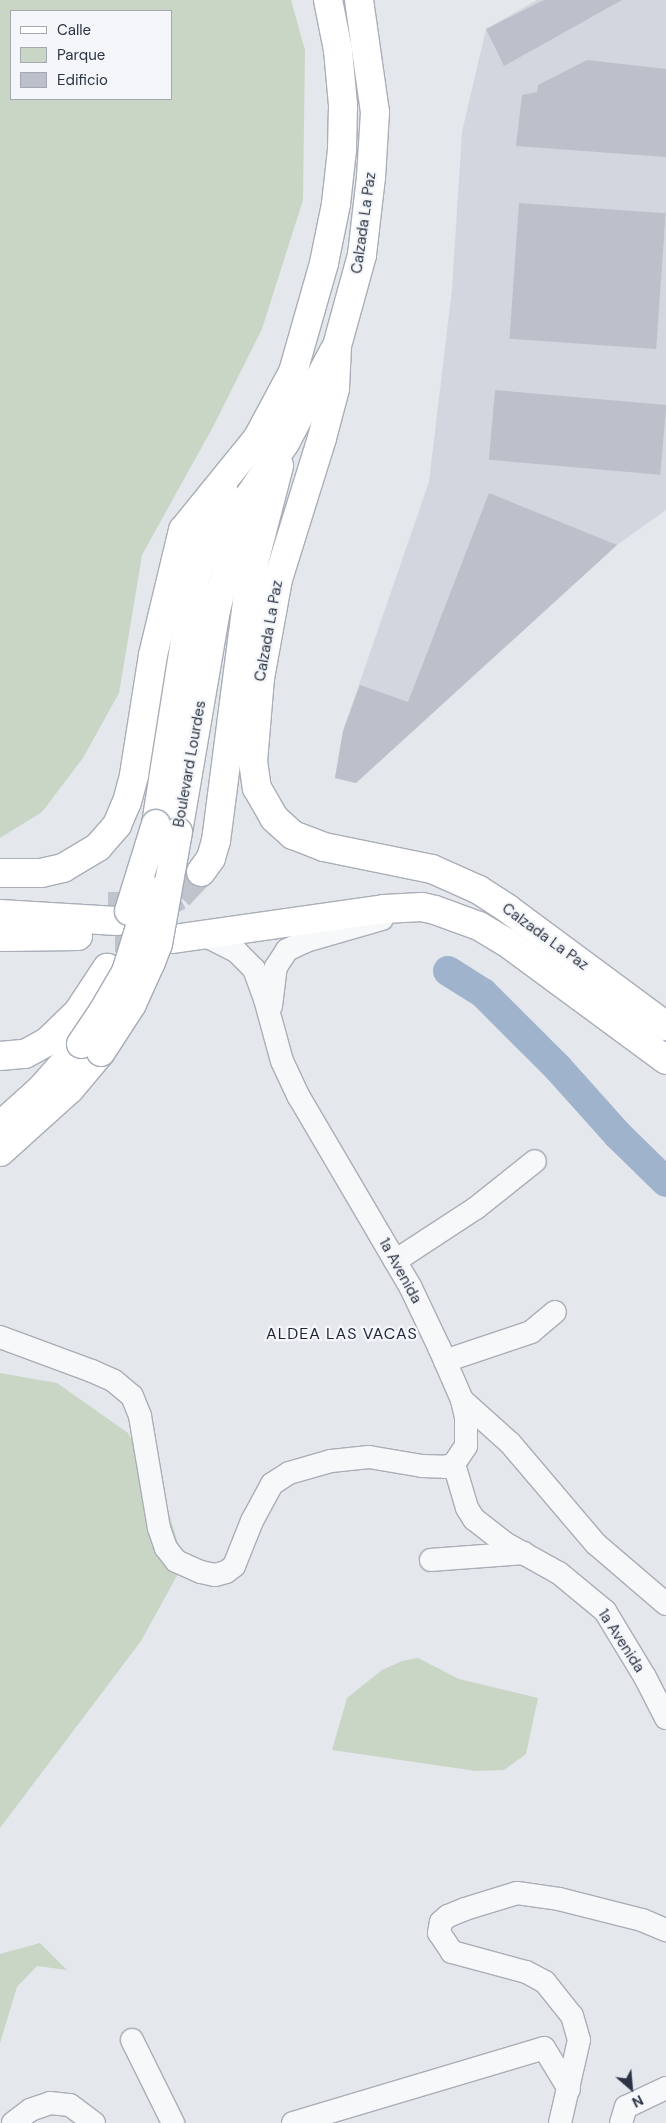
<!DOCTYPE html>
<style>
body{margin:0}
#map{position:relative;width:666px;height:2123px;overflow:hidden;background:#e4e7ec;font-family:"DM Sans",sans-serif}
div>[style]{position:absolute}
.built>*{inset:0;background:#d2d6de}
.green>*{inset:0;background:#c9d6c5}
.river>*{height:30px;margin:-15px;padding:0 15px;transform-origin:15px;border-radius:15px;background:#9fb4cc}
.building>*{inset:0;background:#bbc0ca;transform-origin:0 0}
.major-tunnel>*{height:28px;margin-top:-14px;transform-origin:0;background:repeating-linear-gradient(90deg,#bfc3cb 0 28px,transparent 0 42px)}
.roads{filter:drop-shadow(1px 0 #a9aeb7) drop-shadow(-1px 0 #a9aeb7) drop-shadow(0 1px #a9aeb7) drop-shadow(0 -1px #a9aeb7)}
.minor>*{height:22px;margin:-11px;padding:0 11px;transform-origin:11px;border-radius:11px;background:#f7f8fa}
.major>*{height:28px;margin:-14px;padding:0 14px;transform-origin:14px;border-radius:14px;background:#fff}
.bridges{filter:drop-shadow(1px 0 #a3abb8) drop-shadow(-1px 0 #a3abb8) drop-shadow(0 1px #a3abb8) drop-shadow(0 -1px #a3abb8)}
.major-bridge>*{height:28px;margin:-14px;padding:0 14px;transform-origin:14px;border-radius:14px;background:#fff}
span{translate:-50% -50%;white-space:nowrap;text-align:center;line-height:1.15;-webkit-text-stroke:4.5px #f4f6f9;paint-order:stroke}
.street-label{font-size:15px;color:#2b3445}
.neighbourhood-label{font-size:16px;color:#1d2536;letter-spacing:1px}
.legend{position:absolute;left:10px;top:10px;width:162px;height:90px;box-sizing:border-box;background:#f4f6f9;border:1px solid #a4a8b1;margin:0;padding:6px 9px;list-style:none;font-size:15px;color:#2b3445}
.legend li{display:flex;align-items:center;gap:10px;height:25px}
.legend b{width:25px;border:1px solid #a4a8b1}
.north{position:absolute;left:606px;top:2063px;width:50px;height:50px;-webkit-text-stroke:4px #f4f6f9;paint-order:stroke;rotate:153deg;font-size:14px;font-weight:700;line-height:20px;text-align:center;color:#2b3445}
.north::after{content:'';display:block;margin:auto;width:18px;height:22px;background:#2b3445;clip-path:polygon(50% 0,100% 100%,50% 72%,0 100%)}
</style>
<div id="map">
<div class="built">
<i style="clip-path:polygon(537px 0,666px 0,666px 510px,617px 545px,356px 783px,335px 778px,343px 731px,429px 482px,452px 289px,462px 132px,486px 29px)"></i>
</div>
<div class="green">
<i style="clip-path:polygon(evenodd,0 0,291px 0,305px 50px,303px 200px,262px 329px,214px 425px,142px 555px,119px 693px,83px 758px,42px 812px,0 838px,0 0,11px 11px,171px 11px,171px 99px,11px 99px,11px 11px)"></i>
<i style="clip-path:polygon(0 1373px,57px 1383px,128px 1433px,166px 1504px,184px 1563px,141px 1641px,0 1828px)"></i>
<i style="clip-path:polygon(418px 1658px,459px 1679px,538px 1698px,526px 1754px,504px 1770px,476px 1771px,332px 1750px,347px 1698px,382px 1670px,402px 1661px)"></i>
<i style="clip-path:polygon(40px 1943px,67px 1970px,37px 1966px,17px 1987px,0 2043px,0 1954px)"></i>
</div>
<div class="river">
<i style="left:448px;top:971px;width:41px;rotate:32.2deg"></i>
<i style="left:483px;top:993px;width:106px;rotate:45deg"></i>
<i style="left:558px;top:1068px;width:90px;rotate:48.2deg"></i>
<i style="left:618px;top:1135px;width:67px;rotate:44.4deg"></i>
</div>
<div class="building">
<i style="clip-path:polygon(544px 0,622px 0,504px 66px,486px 29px)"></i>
<i style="clip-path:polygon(587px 60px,666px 69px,666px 157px,516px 146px,522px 95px,537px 92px,538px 85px)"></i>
<i style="left:519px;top:203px;width:147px;height:136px;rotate:4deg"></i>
<i style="left:495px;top:390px;width:172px;height:70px;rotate:5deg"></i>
<i style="clip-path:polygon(489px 493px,617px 545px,356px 783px,335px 778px,343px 731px,360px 685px,408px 702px)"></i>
</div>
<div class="major-tunnel">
<i style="left:108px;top:906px;width:37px"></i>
<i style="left:145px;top:906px;width:19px;rotate:-6deg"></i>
<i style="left:164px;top:904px;width:17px;rotate:-28deg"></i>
<i style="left:179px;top:896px;width:33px;rotate:-47deg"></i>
<i style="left:115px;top:938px;width:44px"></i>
</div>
<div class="roads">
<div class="minor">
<i style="left:204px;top:935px;width:37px;rotate:27deg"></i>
<i style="left:237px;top:952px;width:24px;rotate:45deg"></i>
<i style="left:254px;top:969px;width:32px;rotate:70deg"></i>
<i style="left:265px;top:999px;width:64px;rotate:74.7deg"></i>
<i style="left:282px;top:1061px;width:40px;rotate:65deg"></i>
<i style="left:299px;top:1097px;width:219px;rotate:59.6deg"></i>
<i style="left:410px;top:1286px;width:68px;rotate:64.6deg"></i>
<i style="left:439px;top:1347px;width:58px;rotate:66.5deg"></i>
<i style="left:462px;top:1400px;width:18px;rotate:77deg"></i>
<i style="left:466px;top:1418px;width:28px;rotate:90deg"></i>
<i style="left:466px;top:1446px;width:22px;rotate:124deg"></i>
<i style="left:271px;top:1006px;width:39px;rotate:-83deg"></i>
<i style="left:276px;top:967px;width:20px;rotate:-57deg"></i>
<i style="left:287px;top:950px;width:21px;rotate:-25deg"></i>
<i style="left:306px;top:941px;width:79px;rotate:-16.1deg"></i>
<i style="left:395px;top:1261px;width:97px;rotate:-33.2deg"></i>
<i style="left:476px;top:1208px;width:75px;rotate:-38.5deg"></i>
<i style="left:0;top:1337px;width:98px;rotate:20.3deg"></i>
<i style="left:92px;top:1371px;width:24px;rotate:24deg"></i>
<i style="left:114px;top:1381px;width:23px;rotate:40deg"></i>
<i style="left:132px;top:1396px;width:22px;rotate:68deg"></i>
<i style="left:140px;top:1416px;width:114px;rotate:80.4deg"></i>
<i style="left:159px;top:1528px;width:21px;rotate:71deg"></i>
<i style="left:166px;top:1548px;width:16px;rotate:52deg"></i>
<i style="left:176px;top:1561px;width:27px;rotate:24deg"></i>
<i style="left:201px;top:1572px;width:14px;rotate:12deg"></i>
<i style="left:215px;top:1575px;width:11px;rotate:-15deg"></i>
<i style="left:226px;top:1572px;width:10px;rotate:-37deg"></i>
<i style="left:234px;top:1566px;width:48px;rotate:-68.2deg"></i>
<i style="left:252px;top:1521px;width:42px;rotate:-61.6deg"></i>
<i style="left:272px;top:1484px;width:20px;rotate:-33deg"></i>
<i style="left:289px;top:1473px;width:44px;rotate:-15.9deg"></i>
<i style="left:331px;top:1461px;width:38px;rotate:-6deg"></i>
<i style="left:369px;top:1457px;width:54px;rotate:9.6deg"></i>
<i style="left:422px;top:1466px;width:23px;rotate:2deg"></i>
<i style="left:445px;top:1467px;width:9px;rotate:-18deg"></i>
<i style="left:445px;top:1361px;width:91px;rotate:-18.6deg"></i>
<i style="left:531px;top:1332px;width:31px;rotate:-40deg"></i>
<i style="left:462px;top:1400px;width:64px;rotate:41.9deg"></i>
<i style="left:510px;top:1443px;width:133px;rotate:49.6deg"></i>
<i style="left:596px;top:1544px;width:92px;rotate:40.6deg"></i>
<i style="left:454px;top:1464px;width:46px;rotate:73.5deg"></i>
<i style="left:467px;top:1508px;width:13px;rotate:58deg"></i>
<i style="left:474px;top:1519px;width:37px;rotate:38deg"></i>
<i style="left:503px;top:1542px;width:64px;rotate:29deg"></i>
<i style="left:559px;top:1573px;width:60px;rotate:39.6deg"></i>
<i style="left:605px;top:1611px;width:77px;rotate:58.8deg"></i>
<i style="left:645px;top:1677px;width:46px;rotate:62.9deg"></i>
<i style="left:431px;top:1560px;width:93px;rotate:-4.3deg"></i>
<i style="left:132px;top:2040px;width:93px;rotate:63.7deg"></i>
<i style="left:13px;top:2123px;width:21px;rotate:-37deg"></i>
<i style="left:30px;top:2110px;width:21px;rotate:-19deg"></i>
<i style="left:50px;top:2103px;width:20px;rotate:6deg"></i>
<i style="left:70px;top:2105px;width:30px;rotate:37deg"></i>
<i style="left:293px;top:2123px;width:262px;rotate:-16.6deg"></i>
<i style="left:544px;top:2048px;width:48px;rotate:58.6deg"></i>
<i style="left:560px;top:2123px;width:85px;rotate:-77.1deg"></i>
<i style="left:579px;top:2040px;width:25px;rotate:-106deg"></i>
<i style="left:572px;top:2016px;width:43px;rotate:-128.5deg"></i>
<i style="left:545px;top:1982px;width:21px;rotate:-152deg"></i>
<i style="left:526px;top:1972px;width:77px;rotate:-164.9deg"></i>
<i style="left:452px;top:1952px;width:23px;rotate:-124deg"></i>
<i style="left:439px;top:1933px;width:11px;rotate:-80deg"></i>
<i style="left:441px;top:1922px;width:9px;rotate:-41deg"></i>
<i style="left:448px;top:1916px;width:18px;rotate:-22deg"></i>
<i style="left:465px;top:1909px;width:54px;rotate:-17.1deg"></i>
<i style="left:517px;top:1893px;width:42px;rotate:8.1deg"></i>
<i style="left:559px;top:1899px;width:86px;rotate:14.2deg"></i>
<i style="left:642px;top:1920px;width:26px;rotate:23deg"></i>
<i style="left:621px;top:2123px;width:17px;rotate:-73deg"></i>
<i style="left:626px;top:2107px;width:44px;rotate:-25.4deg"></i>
</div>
<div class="major">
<i style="left:359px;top:0;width:113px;rotate:81.9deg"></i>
<i style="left:375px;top:112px;width:65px;rotate:93.5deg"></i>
<i style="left:371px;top:177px;width:79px;rotate:96.6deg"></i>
<i style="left:362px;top:255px;width:94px;rotate:105.4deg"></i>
<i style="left:337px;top:346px;width:43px;rotate:92.7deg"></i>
<i style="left:335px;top:389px;width:51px;rotate:104.9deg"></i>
<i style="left:322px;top:438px;width:148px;rotate:107.3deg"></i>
<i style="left:278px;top:579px;width:101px;rotate:100.3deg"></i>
<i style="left:260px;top:678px;width:83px;rotate:94.8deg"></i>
<i style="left:253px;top:761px;width:27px;rotate:82deg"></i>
<i style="left:257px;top:788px;width:34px;rotate:60deg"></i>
<i style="left:274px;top:818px;width:25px;rotate:42deg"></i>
<i style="left:293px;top:835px;width:33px;rotate:21deg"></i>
<i style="left:324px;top:847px;width:110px;rotate:11.5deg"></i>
<i style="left:432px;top:869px;width:51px;rotate:24.1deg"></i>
<i style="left:479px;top:890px;width:35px;rotate:33deg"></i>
<i style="left:508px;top:909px;width:197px;rotate:36.5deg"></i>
<i style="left:178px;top:832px;width:225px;rotate:-80.3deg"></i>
<i style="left:216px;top:610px;width:84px;rotate:-75.5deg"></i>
<i style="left:237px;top:529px;width:36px;rotate:-69deg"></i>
<i style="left:250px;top:495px;width:63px;rotate:-56.1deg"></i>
<i style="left:285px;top:443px;width:104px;rotate:-62deg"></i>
<i style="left:155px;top:849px;width:25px;rotate:-88deg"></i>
<i style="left:156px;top:824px;width:243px;rotate:-81deg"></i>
<i style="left:194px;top:584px;width:39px;rotate:-75deg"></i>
<i style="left:204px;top:546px;width:57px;rotate:-69.3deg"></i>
<i style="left:201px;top:872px;width:17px;rotate:-54deg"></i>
<i style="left:211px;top:858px;width:18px;rotate:-74deg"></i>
<i style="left:216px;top:841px;width:265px;rotate:-82.6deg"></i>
<i style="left:250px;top:578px;width:116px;rotate:-75.5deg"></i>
<i style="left:0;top:873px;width:41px"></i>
<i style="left:41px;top:873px;width:23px;rotate:-13deg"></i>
<i style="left:63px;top:868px;width:41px;rotate:-31deg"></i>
<i style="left:98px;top:847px;width:29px;rotate:-49deg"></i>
<i style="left:117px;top:825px;width:25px;rotate:-67deg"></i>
<i style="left:127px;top:802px;width:28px;rotate:-75deg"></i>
<i style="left:134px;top:775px;width:121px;rotate:-81deg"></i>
<i style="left:153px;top:655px;width:129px;rotate:-76.5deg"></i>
<i style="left:183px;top:530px;width:117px;rotate:-50.9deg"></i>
<i style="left:257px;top:439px;width:76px;rotate:-61.8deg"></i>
<i style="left:293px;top:372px;width:113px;rotate:-74.1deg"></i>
<i style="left:324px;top:263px;width:60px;rotate:-78.5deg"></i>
<i style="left:336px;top:204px;width:54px;rotate:-83.7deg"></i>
<i style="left:342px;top:150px;width:45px;rotate:-88.7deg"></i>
<i style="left:343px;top:105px;width:55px;rotate:-95.2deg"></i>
<i style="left:338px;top:50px;width:51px;rotate:-101.3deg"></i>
<i style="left:0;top:914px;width:117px;rotate:3.4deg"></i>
<i style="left:0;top:937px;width:78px;rotate:-0.7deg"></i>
<i style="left:173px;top:939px;width:213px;rotate:-8.1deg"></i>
<i style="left:384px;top:909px;width:38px;rotate:-3deg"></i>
<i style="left:422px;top:907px;width:13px;rotate:13deg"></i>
<i style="left:435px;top:910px;width:47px;rotate:20deg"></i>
<i style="left:479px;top:926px;width:31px;rotate:31deg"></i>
<i style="left:506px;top:942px;width:199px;rotate:36.4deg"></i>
<i style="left:0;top:1056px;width:25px;rotate:-5deg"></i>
<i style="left:25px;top:1054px;width:26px;rotate:-29deg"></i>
<i style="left:48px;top:1041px;width:42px;rotate:-44deg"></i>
<i style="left:78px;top:1012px;width:53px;rotate:-56.6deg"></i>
<i style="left:0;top:1126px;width:55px;rotate:-42.1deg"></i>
<i style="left:41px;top:1089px;width:60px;rotate:-48.4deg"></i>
<i style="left:0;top:1152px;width:94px;rotate:-42deg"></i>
<i style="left:70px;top:1089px;width:48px;rotate:-50deg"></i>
</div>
</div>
<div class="bridges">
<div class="major-bridge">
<i style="left:129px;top:911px;width:91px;rotate:-72.8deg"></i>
<i style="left:81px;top:1044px;width:37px;rotate:-56deg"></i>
<i style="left:102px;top:1013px;width:48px;rotate:-59.7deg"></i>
<i style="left:126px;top:972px;width:85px;rotate:-72.8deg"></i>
<i style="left:101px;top:1052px;width:57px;rotate:-57.1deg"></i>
<i style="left:132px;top:1004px;width:46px;rotate:-65.7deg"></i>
<i style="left:151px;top:962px;width:19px;rotate:-69deg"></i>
<i style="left:158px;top:944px;width:114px;rotate:-79.9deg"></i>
</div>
</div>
<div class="street-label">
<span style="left:364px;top:223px;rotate:-82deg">Calzada La Paz</span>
<span style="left:269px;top:631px;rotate:-80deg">Calzada La Paz</span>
<span style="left:190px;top:764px;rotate:-80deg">Boulevard Lourdes</span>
<span style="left:545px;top:937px;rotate:36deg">Calzada La Paz</span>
<span style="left:400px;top:1271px;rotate:61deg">1a Avenida</span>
<span style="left:621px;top:1641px;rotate:57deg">1a Avenida</span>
</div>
<div class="neighbourhood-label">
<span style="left:342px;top:1334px">ALDEA LAS VACAS</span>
</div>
<ul class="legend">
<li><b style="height:6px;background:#fff"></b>Calle</li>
<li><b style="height:14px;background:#c9d6c5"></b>Parque</li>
<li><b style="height:14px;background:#bbc0ca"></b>Edificio</li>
</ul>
<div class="north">N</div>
</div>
